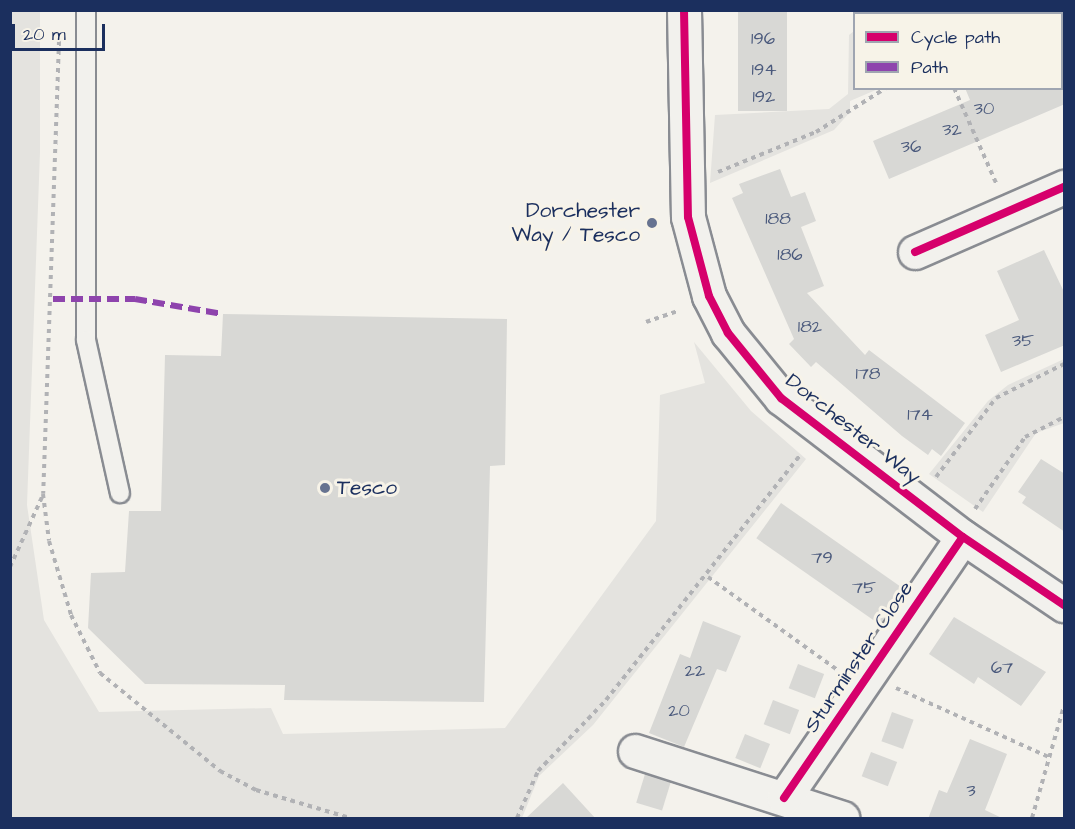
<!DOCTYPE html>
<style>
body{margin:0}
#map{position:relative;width:1075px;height:829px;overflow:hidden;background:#f4f2ec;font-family:"Architects Daughter",sans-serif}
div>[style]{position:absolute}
.built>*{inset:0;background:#e4e3df}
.building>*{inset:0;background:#d8d8d5;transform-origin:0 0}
.path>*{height:4px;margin-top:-2px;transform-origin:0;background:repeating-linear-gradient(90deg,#b1b2b5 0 4.5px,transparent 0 9px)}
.roads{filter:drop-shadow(2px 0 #898c92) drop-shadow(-2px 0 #898c92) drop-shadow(0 2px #898c92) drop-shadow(0 -2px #898c92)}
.service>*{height:18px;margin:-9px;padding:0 9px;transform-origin:9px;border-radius:9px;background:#f2f1ed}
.minor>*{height:33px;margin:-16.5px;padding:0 16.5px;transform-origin:16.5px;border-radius:16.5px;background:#f2f1ed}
.quiet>*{height:6px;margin-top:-3px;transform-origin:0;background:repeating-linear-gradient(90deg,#8e44ad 0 12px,transparent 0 18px)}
.cycleway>*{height:8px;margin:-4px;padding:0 4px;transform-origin:4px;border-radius:4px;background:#d6006c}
.dots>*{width:16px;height:16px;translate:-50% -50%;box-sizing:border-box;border:3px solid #f7f3e8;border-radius:50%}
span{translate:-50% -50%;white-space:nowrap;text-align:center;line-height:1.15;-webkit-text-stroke:6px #f7f3e8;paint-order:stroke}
.number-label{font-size:18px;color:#4a597c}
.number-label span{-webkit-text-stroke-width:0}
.poi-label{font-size:21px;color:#1b2f5e}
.right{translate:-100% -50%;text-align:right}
.left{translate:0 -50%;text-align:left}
.street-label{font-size:21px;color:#1b2f5e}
.frame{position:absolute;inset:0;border:12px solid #1b2f5e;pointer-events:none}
.legend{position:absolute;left:853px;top:12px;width:210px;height:78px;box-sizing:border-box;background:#f7f3e8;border:2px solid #9fa5b1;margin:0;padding:8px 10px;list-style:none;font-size:18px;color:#1b2f5e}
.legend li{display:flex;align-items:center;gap:12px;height:30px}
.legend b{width:30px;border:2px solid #9fa5b1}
.scale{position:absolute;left:12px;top:24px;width:93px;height:27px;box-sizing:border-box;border:3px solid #1b2f5e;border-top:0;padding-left:8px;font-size:18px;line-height:21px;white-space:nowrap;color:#1b2f5e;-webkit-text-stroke:4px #f7f3e8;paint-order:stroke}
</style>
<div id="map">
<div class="built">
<i style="clip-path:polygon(880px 10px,1051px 10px,1051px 11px,876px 13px)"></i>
<i style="clip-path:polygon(10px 11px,40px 11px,40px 152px,27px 505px,44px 620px,99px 712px,271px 708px,283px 734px,505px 728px,656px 521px,660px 395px,705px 383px,694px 342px,751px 411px,806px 459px,593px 725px,539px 776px,522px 818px,11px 818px)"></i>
<i style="clip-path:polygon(854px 31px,854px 88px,878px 89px,850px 101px,850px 112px,834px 130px,710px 183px,715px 115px,829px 109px,848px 94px,849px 35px)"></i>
<i style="clip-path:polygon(1064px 359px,1064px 423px,1036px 433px,983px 512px,929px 474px,988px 401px,1008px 385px)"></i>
</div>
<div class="building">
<i style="left:738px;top:10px;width:49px;height:101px"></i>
<i style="clip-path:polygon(965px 88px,1065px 88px,1065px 104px,889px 179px,873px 141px,970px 100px)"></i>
<i style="clip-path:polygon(780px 169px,791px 197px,805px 192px,816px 221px,801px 227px,824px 286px,807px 293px,865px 355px,869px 350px,965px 423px,941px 456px,932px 449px,928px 455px,902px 436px,816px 362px,811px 367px,789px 344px,794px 339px,732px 198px,743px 193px,739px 184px)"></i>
<i style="clip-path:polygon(1044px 250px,1065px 294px,1065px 345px,1001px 372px,985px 335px,1019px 320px,997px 271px)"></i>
<i style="clip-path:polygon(223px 314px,507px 319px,505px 465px,490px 466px,484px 702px,284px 700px,285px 685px,145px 684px,88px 628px,91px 573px,125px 572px,129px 511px,161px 511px,165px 355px,221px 356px)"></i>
<i style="clip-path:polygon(1041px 459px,1065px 474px,1065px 532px,1022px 503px,1026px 497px,1018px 492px)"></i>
<i style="left:781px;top:503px;width:151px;height:43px;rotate:35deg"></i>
<i style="clip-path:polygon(954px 617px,1046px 672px,1021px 706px,978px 677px,974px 684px,929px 654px)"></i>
<i style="clip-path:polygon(703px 621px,741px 636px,726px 672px,717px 669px,684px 747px,649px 733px,680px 654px,690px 658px)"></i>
<i style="left:798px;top:664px;width:28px;height:26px;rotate:21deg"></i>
<i style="left:773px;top:700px;width:28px;height:26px;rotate:21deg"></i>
<i style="left:892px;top:712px;width:23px;height:31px;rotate:20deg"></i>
<i style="left:745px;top:734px;width:27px;height:26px;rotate:22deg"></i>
<i style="clip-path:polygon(970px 739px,1007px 754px,985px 810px,1004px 819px,928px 819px,939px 790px,947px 793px)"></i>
<i style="left:871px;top:752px;width:28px;height:26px;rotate:21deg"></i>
<i style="left:645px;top:774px;width:27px;height:30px;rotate:17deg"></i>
<i style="clip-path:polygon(563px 783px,596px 819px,525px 819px)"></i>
</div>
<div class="path">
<i style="left:1054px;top:14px;width:8px;rotate:-30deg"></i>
<i style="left:59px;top:41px;width:453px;rotate:92deg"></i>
<i style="left:43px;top:494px;width:47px;rotate:82.7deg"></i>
<i style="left:49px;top:541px;width:77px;rotate:73.4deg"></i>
<i style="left:71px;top:615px;width:65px;rotate:63.4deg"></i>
<i style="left:100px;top:673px;width:155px;rotate:39.2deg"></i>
<i style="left:220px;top:771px;width:41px;rotate:27.8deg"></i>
<i style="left:256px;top:790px;width:98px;rotate:16.6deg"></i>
<i style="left:954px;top:88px;width:104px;rotate:66.1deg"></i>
<i style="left:718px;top:172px;width:106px;rotate:-22.2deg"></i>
<i style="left:816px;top:132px;width:83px;rotate:-32.2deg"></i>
<i style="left:646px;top:322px;width:34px;rotate:-19deg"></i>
<i style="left:936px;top:477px;width:99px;rotate:-52.8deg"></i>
<i style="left:996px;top:398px;width:76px;rotate:-26.6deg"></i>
<i style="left:975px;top:509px;width:88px;rotate:-55.2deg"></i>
<i style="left:1025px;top:437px;width:44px;rotate:-27.1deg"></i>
<i style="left:10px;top:567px;width:79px;rotate:-65.4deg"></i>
<i style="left:708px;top:577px;width:158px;rotate:35.7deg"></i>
<i style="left:896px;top:688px;width:170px;rotate:24.3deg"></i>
<i style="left:517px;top:818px;width:51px;rotate:-65.9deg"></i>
<i style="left:538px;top:771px;width:98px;rotate:-46.2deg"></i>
<i style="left:606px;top:700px;width:314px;rotate:-51.6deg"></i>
<i style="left:1032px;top:818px;width:116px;rotate:-74.1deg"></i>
</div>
<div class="roads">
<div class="service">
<i style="left:86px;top:10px;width:330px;rotate:90deg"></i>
<i style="left:86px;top:340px;width:157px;rotate:77.5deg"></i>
</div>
<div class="minor">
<i style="left:684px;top:10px;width:207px;rotate:88.9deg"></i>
<i style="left:688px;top:217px;width:82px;rotate:75.1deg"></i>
<i style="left:709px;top:296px;width:42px;rotate:62.8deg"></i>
<i style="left:728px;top:333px;width:84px;rotate:50.8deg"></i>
<i style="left:781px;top:398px;width:229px;rotate:37.4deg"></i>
<i style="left:963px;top:537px;width:122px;rotate:34deg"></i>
<i style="left:915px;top:252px;width:163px;rotate:-23.6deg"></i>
<i style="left:635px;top:751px;width:218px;rotate:17.9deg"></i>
<i style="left:784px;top:798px;width:316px;rotate:-55.6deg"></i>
</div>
</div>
<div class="quiet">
<i style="left:53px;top:299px;width:82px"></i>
<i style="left:135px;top:299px;width:89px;rotate:9.7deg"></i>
</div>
<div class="cycleway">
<i style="left:684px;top:10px;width:207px;rotate:88.9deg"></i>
<i style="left:688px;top:217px;width:82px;rotate:75.1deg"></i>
<i style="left:709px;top:296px;width:42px;rotate:62.8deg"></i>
<i style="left:728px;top:333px;width:84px;rotate:50.8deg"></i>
<i style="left:781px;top:398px;width:229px;rotate:37.4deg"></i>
<i style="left:963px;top:537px;width:122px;rotate:34deg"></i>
<i style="left:915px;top:252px;width:163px;rotate:-23.6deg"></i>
<i style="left:784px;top:798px;width:316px;rotate:-55.6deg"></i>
</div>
<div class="dots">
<i style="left:652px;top:223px;background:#677390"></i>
<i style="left:325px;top:488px;background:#677390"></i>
</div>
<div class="number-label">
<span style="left:763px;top:39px">196</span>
<span style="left:764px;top:70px">194</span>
<span style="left:764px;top:97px">192</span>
<span style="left:984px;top:109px">30</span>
<span style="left:952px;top:130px">32</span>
<span style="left:911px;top:147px">36</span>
<span style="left:778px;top:219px">188</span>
<span style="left:790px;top:255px">186</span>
<span style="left:810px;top:327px">182</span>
<span style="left:1023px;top:341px">35</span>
<span style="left:868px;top:374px">178</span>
<span style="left:920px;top:415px">174</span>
<span style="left:822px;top:558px">79</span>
<span style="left:864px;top:588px">75</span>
<span style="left:1002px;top:668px">67</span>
<span style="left:695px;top:671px">22</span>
<span style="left:679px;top:711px">20</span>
<span style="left:971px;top:791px">3</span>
</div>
<div class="poi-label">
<span class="right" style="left:640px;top:223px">Dorchester<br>Way / Tesco</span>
<span class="left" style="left:337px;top:488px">Tesco</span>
</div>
<div class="street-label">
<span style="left:853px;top:429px;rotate:38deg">Dorchester Way</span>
<span style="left:859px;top:657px;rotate:-56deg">Sturminster Close</span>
</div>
<div class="frame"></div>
<ul class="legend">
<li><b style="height:8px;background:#d6006c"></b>Cycle path</li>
<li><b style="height:8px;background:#8e44ad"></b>Path</li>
</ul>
<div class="scale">20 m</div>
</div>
